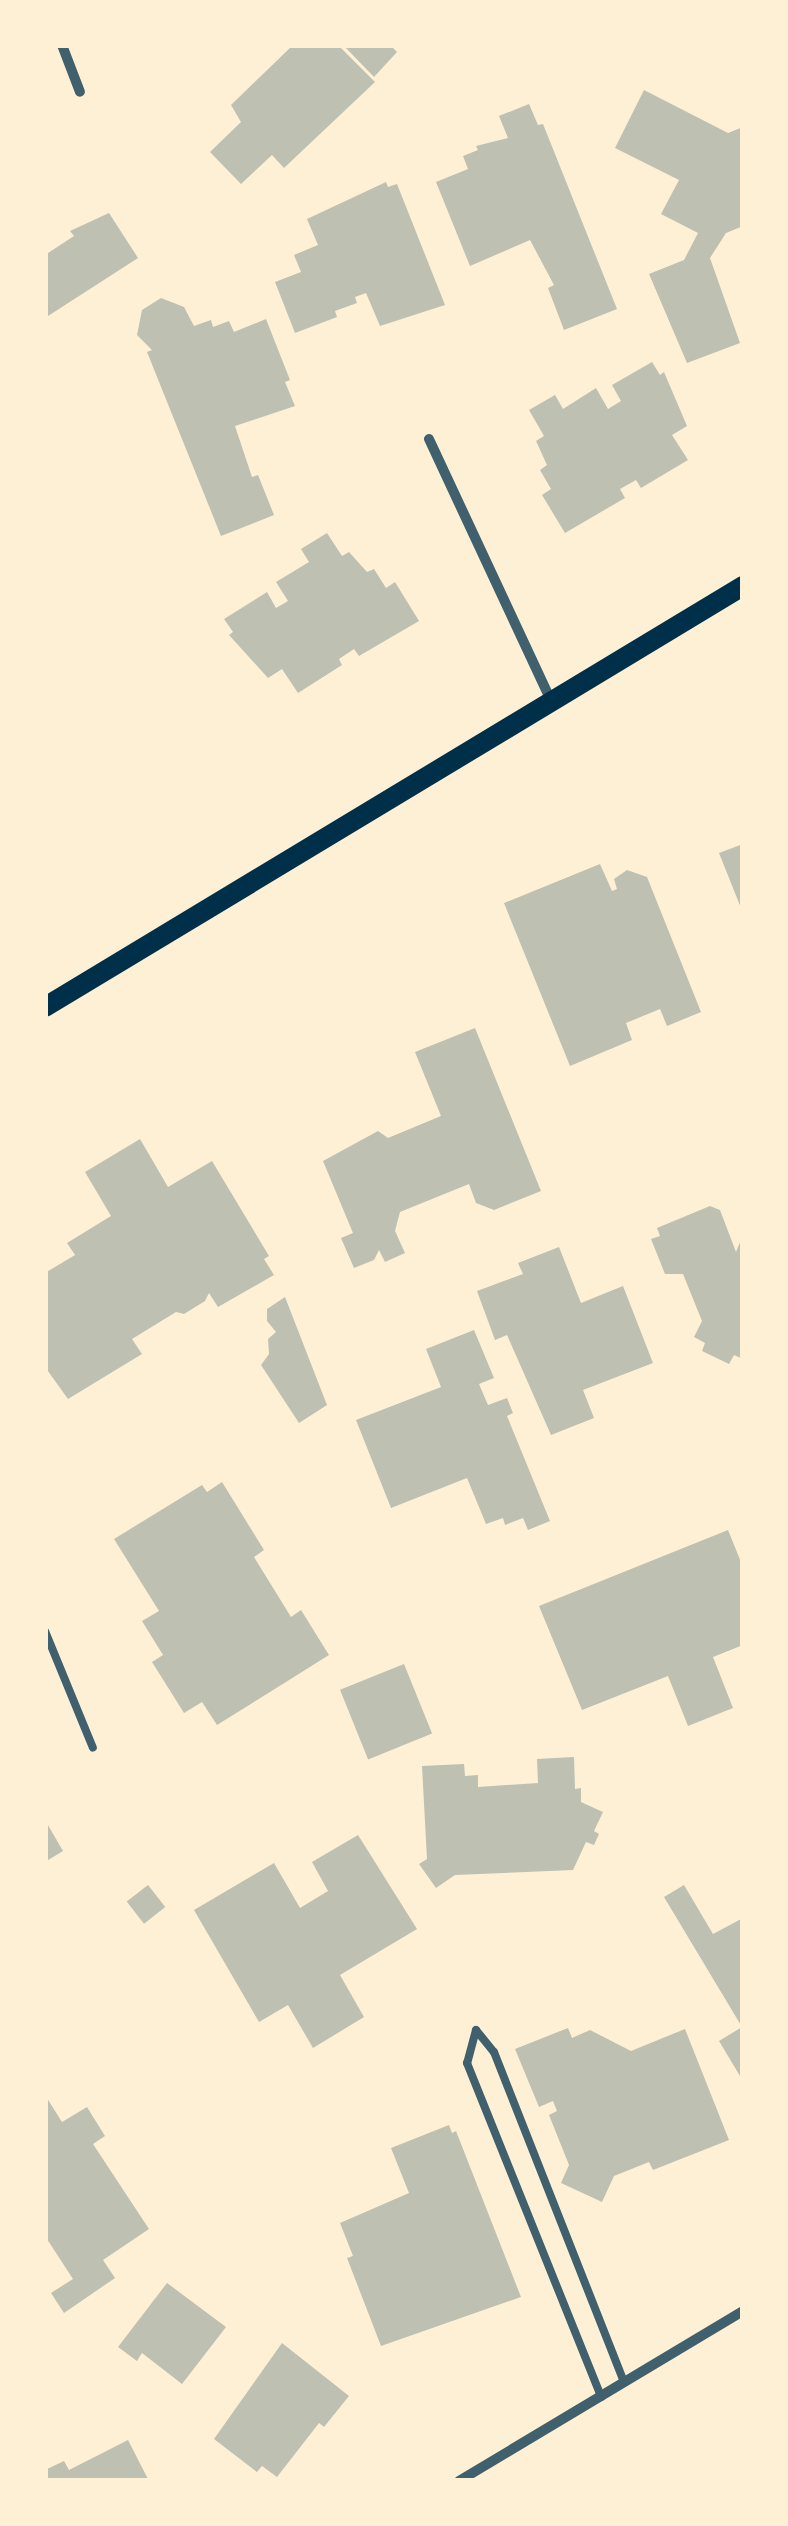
<!DOCTYPE html>
<style>
body{margin:0}
#map{position:relative;width:788px;height:2526px;overflow:hidden;background:#fdf0d5;font-family:"Space Grotesk",sans-serif}
div>[style]{position:absolute}
.building>*{inset:0;background:#bec0b2;transform-origin:0 0}
.service>*{height:8px;margin:-4px;padding:0 4px;transform-origin:4px;border-radius:4px;background:#3f606c}
.minor>*{height:10px;margin:-5px;padding:0 5px;transform-origin:5px;border-radius:5px;background:#3f606c}
.secondary>*{height:20px;margin:-10px;padding:0 10px;transform-origin:10px;border-radius:10px;background:#003049}
span{translate:-50% -50%;white-space:nowrap;text-align:center;line-height:1.15;-webkit-text-stroke:10px #fdf0d5;paint-order:stroke}
.frame{position:absolute;inset:0;border:48px solid #fdf0d5;pointer-events:none}
</style>
<div id="map">
<div class="building">
<i style="clip-path:polygon(293px 45px,338px 45px,375px 82px,284px 168px,272px 155px,241px 184px,210px 152px,241px 122px,231px 105px)"></i>
<i style="clip-path:polygon(343px 45px,390px 45px,397px 52px,374px 77px)"></i>
<i style="clip-path:polygon(644px 90px,728px 133px,743px 127px,743px 226px,726px 233px,710px 258px,740px 343px,687px 363px,649px 274px,684px 260px,698px 233px,661px 214px,679px 180px,615px 148px)"></i>
<i style="clip-path:polygon(529px 104px,538px 125px,543px 124px,617px 309px,564px 330px,548px 288px,554px 285px,530px 240px,470px 266px,436px 182px,468px 169px,463px 156px,478px 150px,476px 146px,508px 138px,499px 116px)"></i>
<i style="clip-path:polygon(386px 182px,388px 187px,397px 184px,445px 305px,380px 326px,366px 293px,355px 297px,357px 303px,335px 311px,337px 317px,295px 333px,275px 282px,301px 272px,294px 255px,318px 245px,307px 219px)"></i>
<i style="clip-path:polygon(109px 213px,138px 258px,48px 316px,45px 255px,74px 236px,70px 231px)"></i>
<i style="clip-path:polygon(161px 298px,184px 307px,194px 326px,211px 320px,213px 327px,229px 321px,234px 332px,266px 319px,290px 380px,285px 382px,295px 406px,235px 426px,252px 477px,258px 475px,274px 515px,221px 536px,147px 352px,152px 350px,137px 335px,142px 310px)"></i>
<i style="clip-path:polygon(652px 362px,660px 375px,664px 372px,687px 426px,672px 435px,688px 460px,641px 488px,636px 480px,620px 489px,625px 498px,565px 533px,542px 495px,551px 489px,540px 470px,547px 465px,536px 441px,544px 436px,529px 410px,555px 395px,563px 409px,596px 388px,608px 409px,621px 401px,612px 385px)"></i>
<i style="clip-path:polygon(327px 533px,342px 556px,349px 552px,367px 572px,374px 569px,386px 588px,395px 582px,419px 621px,359px 656px,354px 649px,339px 659px,342px 665px,298px 693px,282px 669px,268px 678px,229px 635px,233px 632px,224px 619px,267px 592px,276px 608px,288px 601px,276px 582px,309px 562px,301px 549px)"></i>
<i style="clip-path:polygon(743px 844px,743px 913px,719px 853px)"></i>
<i style="clip-path:polygon(600px 864px,612px 891px,617px 889px,614px 879px,627px 870px,647px 877px,701px 1012px,667px 1026px,660px 1009px,626px 1023px,632px 1040px,570px 1066px,504px 903px)"></i>
<i style="clip-path:polygon(475px 1028px,541px 1191px,494px 1210px,476px 1203px,469px 1184px,400px 1212px,395px 1231px,405px 1253px,385px 1262px,379px 1250px,374px 1260px,354px 1268px,341px 1238px,353px 1233px,323px 1161px,378px 1131px,388px 1138px,441px 1116px,415px 1052px)"></i>
<i style="clip-path:polygon(140px 1139px,168px 1187px,212px 1161px,269px 1256px,264px 1259px,274px 1275px,218px 1307px,209px 1293px,205px 1301px,184px 1314px,176px 1312px,132px 1339px,142px 1354px,68px 1399px,45px 1367px,45px 1273px,75px 1255px,67px 1243px,111px 1216px,85px 1172px)"></i>
<i style="clip-path:polygon(710px 1206px,720px 1210px,736px 1252px,743px 1235px,743px 1359px,734px 1355px,729px 1364px,702px 1351px,705px 1343px,694px 1337px,702px 1321px,683px 1274px,665px 1274px,651px 1239px,660px 1236px,657px 1228px)"></i>
<i style="clip-path:polygon(559px 1247px,581px 1303px,623px 1286px,653px 1363px,583px 1390px,594px 1418px,551px 1435px,507px 1335px,495px 1340px,477px 1291px,523px 1274px,518px 1263px)"></i>
<i style="clip-path:polygon(285px 1297px,327px 1405px,299px 1423px,261px 1365px,269px 1354px,268px 1339px,276px 1332px,267px 1321px,267px 1309px)"></i>
<i style="clip-path:polygon(474px 1330px,494px 1378px,479px 1384px,488px 1405px,507px 1398px,513px 1413px,507px 1416px,550px 1521px,528px 1530px,523px 1518px,505px 1525px,503px 1518px,486px 1524px,467px 1478px,391px 1508px,356px 1420px,441px 1387px,426px 1349px)"></i>
<i style="clip-path:polygon(222px 1482px,264px 1550px,254px 1557px,291px 1617px,301px 1610px,329px 1655px,217px 1725px,202px 1702px,184px 1713px,152px 1662px,163px 1655px,142px 1621px,159px 1611px,114px 1539px,202px 1485px,207px 1492px)"></i>
<i style="clip-path:polygon(728px 1530px,743px 1567px,743px 1645px,713px 1657px,733px 1708px,688px 1726px,668px 1676px,582px 1710px,539px 1606px)"></i>
<i style="left:404px;top:1664px;width:75px;height:69px;rotate:68deg"></i>
<i style="clip-path:polygon(574px 1757px,575px 1789px,581px 1788px,581px 1802px,603px 1812px,594px 1831px,599px 1834px,594px 1845px,586px 1842px,573px 1870px,455px 1875px,436px 1888px,419px 1864px,427px 1859px,422px 1766px,464px 1764px,465px 1776px,478px 1775px,478px 1787px,538px 1783px,537px 1759px)"></i>
<i style="clip-path:polygon(45px 1820px,63px 1851px,45px 1862px)"></i>
<i style="clip-path:polygon(358px 1835px,417px 1929px,340px 1975px,364px 2017px,313px 2048px,288px 2005px,259px 2022px,194px 1910px,274px 1863px,300px 1908px,328px 1891px,312px 1862px)"></i>
<i style="left:148px;top:1885px;width:28px;height:27px;rotate:52deg"></i>
<i style="clip-path:polygon(684px 1885px,713px 1934px,743px 1918px,743px 2081px,719px 2041px,742px 2027px,664px 1897px)"></i>
<i style="clip-path:polygon(568px 2028px,572px 2038px,590px 2030px,631px 2051px,685px 2029px,729px 2140px,653px 2170px,649px 2162px,614px 2176px,602px 2202px,561px 2183px,569px 2165px,549px 2115px,557px 2111px,553px 2101px,539px 2107px,515px 2049px)"></i>
<i style="clip-path:polygon(45px 2095px,62px 2122px,87px 2107px,105px 2136px,93px 2144px,149px 2229px,103px 2260px,115px 2278px,64px 2313px,51px 2293px,73px 2279px,45px 2236px)"></i>
<i style="clip-path:polygon(449px 2125px,452px 2133px,456px 2131px,521px 2297px,381px 2346px,347px 2258px,353px 2256px,340px 2223px,409px 2193px,391px 2148px)"></i>
<i style="clip-path:polygon(167px 2283px,226px 2327px,182px 2384px,142px 2353px,137px 2361px,118px 2347px)"></i>
<i style="clip-path:polygon(282px 2343px,349px 2396px,324px 2427px,319px 2423px,277px 2477px,262px 2466px,257px 2472px,214px 2439px)"></i>
<i style="clip-path:polygon(128px 2440px,149px 2481px,45px 2481px,45px 2470px,64px 2461px,69px 2470px)"></i>
</div>
<div class="service">
<i style="left:45px;top:1631px;width:126px;rotate:67.7deg"></i>
<i style="left:476px;top:2030px;width:34px;rotate:105deg"></i>
<i style="left:467px;top:2063px;width:360px;rotate:68.1deg"></i>
<i style="left:476px;top:2030px;width:28px;rotate:51deg"></i>
<i style="left:494px;top:2052px;width:355px;rotate:68.5deg"></i>
</div>
<div class="minor">
<i style="left:62px;top:45px;width:50px;rotate:69deg"></i>
<i style="left:429px;top:439px;width:289px;rotate:65deg"></i>
<i style="left:459px;top:2481px;width:331px;rotate:-30.9deg"></i>
</div>
<div class="secondary">
<i style="left:45px;top:1007px;width:815px;rotate:-31.1deg"></i>
</div>
<div class="frame"></div>
</div>
